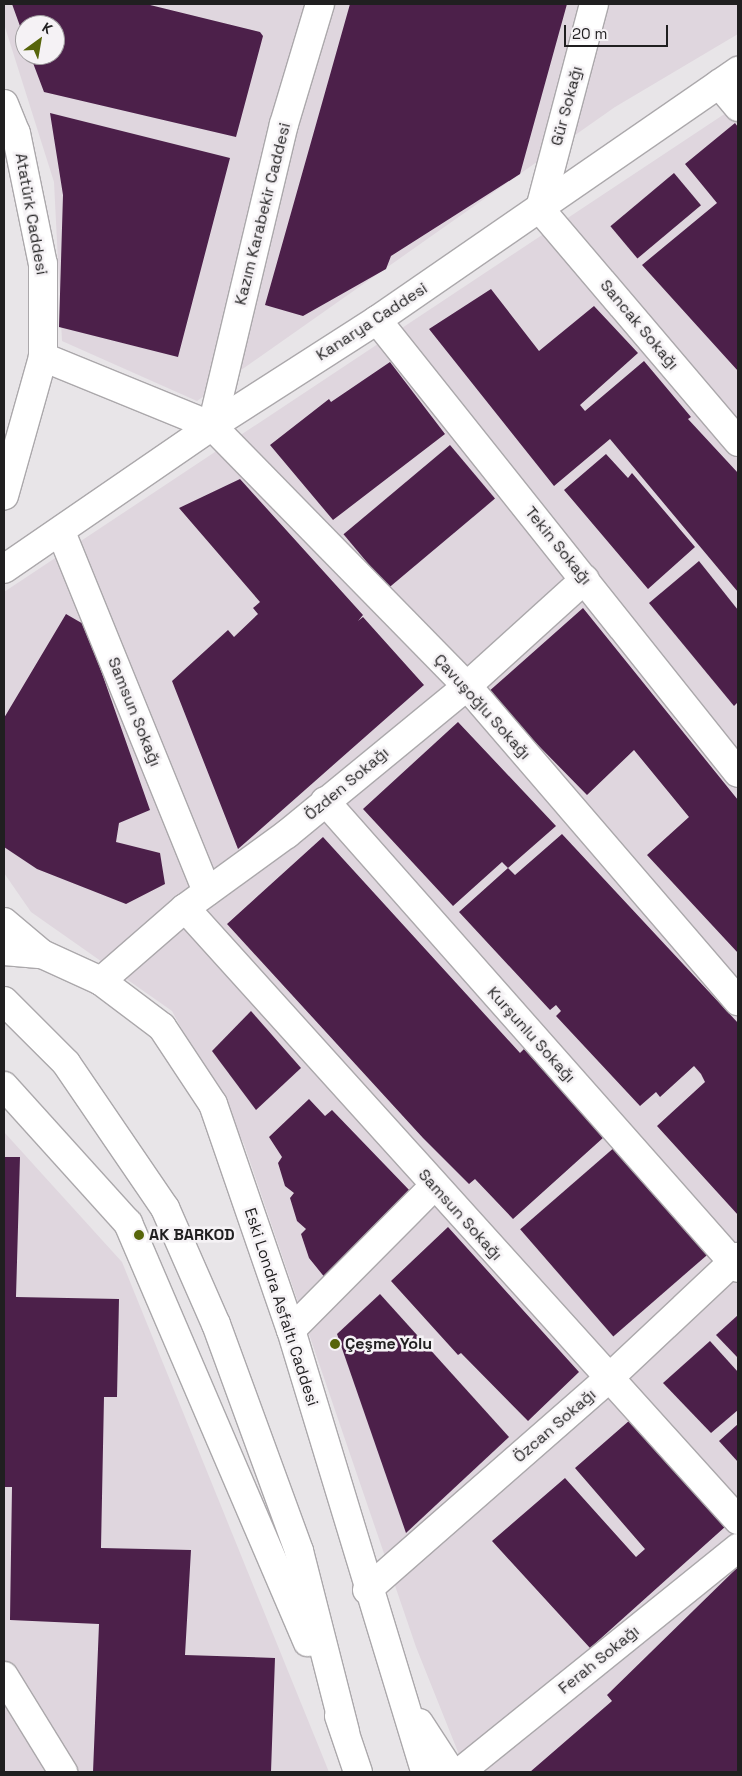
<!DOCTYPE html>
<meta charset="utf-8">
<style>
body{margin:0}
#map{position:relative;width:742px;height:1776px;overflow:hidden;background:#e8e5e8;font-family:"Space Grotesk",sans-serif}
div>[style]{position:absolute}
.built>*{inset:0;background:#dfd6de}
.building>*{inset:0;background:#4c204a;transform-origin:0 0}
.roads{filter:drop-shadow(1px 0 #aba8ab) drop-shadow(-1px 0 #aba8ab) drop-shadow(0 1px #aba8ab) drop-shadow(0 -1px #aba8ab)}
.minor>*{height:28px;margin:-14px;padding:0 14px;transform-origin:14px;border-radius:14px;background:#fff}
.major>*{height:28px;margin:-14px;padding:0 14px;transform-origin:14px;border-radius:14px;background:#fff}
.dots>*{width:14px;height:14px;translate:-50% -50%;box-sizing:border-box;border:2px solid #f5f2f5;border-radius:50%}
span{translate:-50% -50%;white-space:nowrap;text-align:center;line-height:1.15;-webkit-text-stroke:5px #f5f2f5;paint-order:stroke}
.street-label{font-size:16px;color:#201f20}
.poi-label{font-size:16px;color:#201f20;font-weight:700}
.left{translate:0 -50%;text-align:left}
.frame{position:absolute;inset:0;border:5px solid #201f20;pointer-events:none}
.north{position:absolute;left:15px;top:15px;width:50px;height:50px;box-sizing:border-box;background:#f5f2f5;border:1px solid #a09ea0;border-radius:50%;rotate:32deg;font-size:14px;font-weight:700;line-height:20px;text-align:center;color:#201f20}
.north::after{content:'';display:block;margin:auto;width:18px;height:22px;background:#57650b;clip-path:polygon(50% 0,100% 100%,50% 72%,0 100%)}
.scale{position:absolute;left:564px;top:25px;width:104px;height:22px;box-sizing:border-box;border:2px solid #201f20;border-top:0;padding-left:6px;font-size:15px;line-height:18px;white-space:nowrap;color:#201f20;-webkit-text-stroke:4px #f5f2f5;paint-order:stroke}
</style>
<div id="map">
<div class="built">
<i style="clip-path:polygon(evenodd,4px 4px,738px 4px,738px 34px,615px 107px,197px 401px,62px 341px,54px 182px,4px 24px,4px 4px,25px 25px,55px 25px,55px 55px,25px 55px,25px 25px)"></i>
<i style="clip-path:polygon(738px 105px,738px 1772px,466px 1772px,416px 1647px,244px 1144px,172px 1011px,31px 912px,4px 873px,4px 592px)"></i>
<i style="clip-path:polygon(4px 1132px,122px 1262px,329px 1772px,4px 1772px)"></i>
</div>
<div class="building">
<i style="clip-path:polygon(12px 4px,146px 4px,260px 32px,263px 36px,236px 137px,44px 92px,30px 55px,55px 55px,55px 25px,25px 25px,25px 40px)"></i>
<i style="clip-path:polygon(350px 4px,567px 4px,520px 174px,391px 256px,386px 269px,303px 316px,265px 305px)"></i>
<i style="clip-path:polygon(50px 113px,230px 158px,178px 357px,59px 327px,63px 195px)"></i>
<i style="clip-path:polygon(735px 123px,738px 127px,738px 371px,642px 265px,717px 203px,685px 164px)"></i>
<i style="left:674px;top:173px;width:42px;height:83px;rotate:50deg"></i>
<i style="clip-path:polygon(491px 289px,539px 351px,594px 306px,638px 353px,580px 405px,585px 411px,644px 361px,691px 417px,688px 419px,738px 473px,738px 592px,610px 439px,554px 486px,429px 329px)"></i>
<i style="clip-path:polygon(390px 362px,445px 434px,333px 520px,270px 445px,329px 399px,331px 402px)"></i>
<i style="left:450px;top:445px;width:70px;height:139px;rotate:50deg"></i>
<i style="clip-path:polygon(606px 454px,628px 478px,632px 473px,695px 547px,648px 589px,564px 490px)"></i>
<i style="clip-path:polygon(240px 479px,363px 615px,358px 621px,363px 617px,424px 685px,238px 849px,172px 681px,228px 630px,234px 637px,258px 614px,253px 608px,260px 602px,179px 508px)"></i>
<i style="clip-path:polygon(699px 561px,738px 610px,738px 702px,734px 706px,649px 603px)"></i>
<i style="clip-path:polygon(583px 608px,738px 800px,738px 953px,647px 855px,689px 817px,634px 750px,587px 795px,487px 693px)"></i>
<i style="clip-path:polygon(66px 614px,85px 625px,150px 810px,119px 823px,116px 842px,160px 853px,165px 884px,126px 904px,37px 869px,4px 847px,4px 718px)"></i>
<i style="clip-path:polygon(458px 722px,556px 826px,508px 868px,515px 875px,562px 834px,738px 1023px,738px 1215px,657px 1126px,705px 1082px,701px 1074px,694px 1066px,660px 1097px,656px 1092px,640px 1106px,556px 1016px,561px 1011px,556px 1005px,550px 1010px,459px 912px,508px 868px,502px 862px,453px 906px,363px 809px)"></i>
<i style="clip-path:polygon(323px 837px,520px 1053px,524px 1049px,604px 1137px,513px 1219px,475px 1179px,469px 1184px,423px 1138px,227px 924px)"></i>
<i style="clip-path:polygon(251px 1011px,301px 1068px,256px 1110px,212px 1051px)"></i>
<i style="clip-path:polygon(309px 1099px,325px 1116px,332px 1110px,412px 1193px,326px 1279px,309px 1258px,301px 1234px,306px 1229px,297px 1221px,290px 1198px,294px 1193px,285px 1186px,278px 1163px,282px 1157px,269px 1137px)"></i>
<i style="left:616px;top:1146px;width:142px;height:127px;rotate:49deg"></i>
<i style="clip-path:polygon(4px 1157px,20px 1157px,16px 1297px,119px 1299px,117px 1397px,104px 1397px,101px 1548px,191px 1550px,185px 1655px,275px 1658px,271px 1772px,93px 1772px,99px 1624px,10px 1620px,12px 1487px,4px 1487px)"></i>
<i style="clip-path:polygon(448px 1227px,579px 1372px,528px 1421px,461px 1353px,458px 1355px,391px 1281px)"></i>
<i style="clip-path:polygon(380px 1294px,509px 1437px,406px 1533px,337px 1334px)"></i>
<i style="clip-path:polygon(738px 1315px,738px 1358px,716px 1335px)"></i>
<i style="clip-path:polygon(710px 1341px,738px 1372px,738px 1410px,711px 1433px,663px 1383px)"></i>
<i style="clip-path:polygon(630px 1420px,726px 1526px,590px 1648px,492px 1541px,565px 1478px,636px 1557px,645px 1549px,575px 1468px)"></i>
<i style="clip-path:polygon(738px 1424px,738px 1462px,719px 1441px)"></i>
<i style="clip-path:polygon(738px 1567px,738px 1772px,530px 1772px,612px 1701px,607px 1695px)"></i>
</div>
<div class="roads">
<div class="minor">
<i style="left:594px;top:4px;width:212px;rotate:104.8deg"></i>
<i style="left:540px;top:209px;width:306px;rotate:49.6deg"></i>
<i style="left:719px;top:84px;width:30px;rotate:50deg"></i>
<i style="left:377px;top:320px;width:579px;rotate:51.45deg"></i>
<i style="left:43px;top:357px;width:183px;rotate:22.2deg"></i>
<i style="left:212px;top:426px;width:364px;rotate:45.6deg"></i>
<i style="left:467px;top:686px;width:416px;rotate:49.3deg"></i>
<i style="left:212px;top:426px;width:310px;rotate:-76.6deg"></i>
<i style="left:284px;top:124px;width:125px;rotate:-73.3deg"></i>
<i style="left:61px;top:532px;width:388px;rotate:67.9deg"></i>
<i style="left:4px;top:569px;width:252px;rotate:-34.5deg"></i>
<i style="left:212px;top:426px;width:196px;rotate:-32.7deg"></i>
<i style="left:377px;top:320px;width:439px;rotate:-34.6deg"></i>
<i style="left:325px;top:801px;width:623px;rotate:48.51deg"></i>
<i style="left:185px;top:908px;width:825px;rotate:47.9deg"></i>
<i style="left:101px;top:981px;width:111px;rotate:-41deg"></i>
<i style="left:185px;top:908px;width:126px;rotate:-36deg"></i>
<i style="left:287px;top:834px;width:233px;rotate:-39.4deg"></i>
<i style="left:467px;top:686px;width:159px;rotate:-42.2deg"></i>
<i style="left:291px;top:1330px;width:203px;rotate:-45.2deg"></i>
<i style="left:367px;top:1590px;width:319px;rotate:-41.2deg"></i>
<i style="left:607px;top:1380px;width:180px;rotate:-43.2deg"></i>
<i style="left:4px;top:1676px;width:113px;rotate:58.4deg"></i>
<i style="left:460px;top:1772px;width:357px;rotate:-38.9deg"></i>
</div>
<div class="major">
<i style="left:4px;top:104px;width:31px;rotate:68deg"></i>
<i style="left:16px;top:133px;width:134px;rotate:78.4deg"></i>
<i style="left:43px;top:264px;width:93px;rotate:90deg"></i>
<i style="left:43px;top:357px;width:144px;rotate:105.7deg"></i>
<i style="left:4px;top:922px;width:50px;rotate:40.1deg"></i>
<i style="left:4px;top:951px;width:38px;rotate:5deg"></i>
<i style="left:42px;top:954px;width:65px;rotate:24.6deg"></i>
<i style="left:101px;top:981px;width:76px;rotate:37deg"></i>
<i style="left:162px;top:1027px;width:92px;rotate:56.5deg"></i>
<i style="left:213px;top:1104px;width:239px;rotate:71deg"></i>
<i style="left:291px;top:1330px;width:462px;rotate:73.1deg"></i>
<i style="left:4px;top:1001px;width:88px;rotate:45deg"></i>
<i style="left:66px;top:1063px;width:176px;rotate:55.7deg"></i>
<i style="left:165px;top:1208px;width:127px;rotate:66.3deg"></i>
<i style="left:216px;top:1324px;width:242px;rotate:69.9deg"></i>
<i style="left:299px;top:1551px;width:187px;rotate:75.7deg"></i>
<i style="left:4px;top:1086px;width:185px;rotate:47.9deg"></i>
<i style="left:128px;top:1223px;width:456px;rotate:66.8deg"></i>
<i style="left:339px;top:1716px;width:59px;rotate:71.3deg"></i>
<i style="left:419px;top:1723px;width:59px;rotate:56.9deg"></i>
</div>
</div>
<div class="dots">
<i style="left:139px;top:1235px;background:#57650b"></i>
<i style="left:335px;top:1344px;background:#57650b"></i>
</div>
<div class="street-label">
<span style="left:567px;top:106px;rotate:-75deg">Gür Sokağı</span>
<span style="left:31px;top:214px;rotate:80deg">Atatürk Caddesi</span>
<span style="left:263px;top:214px;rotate:-76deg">Kazım Karabekir Caddesi</span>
<span style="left:372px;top:322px;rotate:-33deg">Kanarya Caddesi</span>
<span style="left:639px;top:325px;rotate:50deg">Sancak Sokağı</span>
<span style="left:558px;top:546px;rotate:51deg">Tekin Sokağı</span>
<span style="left:482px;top:707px;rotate:48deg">Çavuşoğlu Sokağı</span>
<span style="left:134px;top:712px;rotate:68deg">Samsun Sokağı</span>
<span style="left:347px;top:784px;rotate:-40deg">Özden Sokağı</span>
<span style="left:531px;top:1035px;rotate:48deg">Kurşunlu Sokağı</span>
<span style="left:460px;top:1215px;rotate:48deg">Samsun Sokağı</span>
<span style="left:281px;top:1307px;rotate:72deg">Eski Londra Asfaltı Caddesi</span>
<span style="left:555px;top:1426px;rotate:-41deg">Özcan Sokağı</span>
<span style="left:599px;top:1660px;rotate:-39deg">Ferah Sokağı</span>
</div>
<div class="poi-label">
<span class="left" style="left:149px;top:1235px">AK BARKOD</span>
<span class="left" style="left:345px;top:1344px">Çeşme Yolu</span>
</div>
<div class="frame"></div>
<div class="north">K</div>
<div class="scale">20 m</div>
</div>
